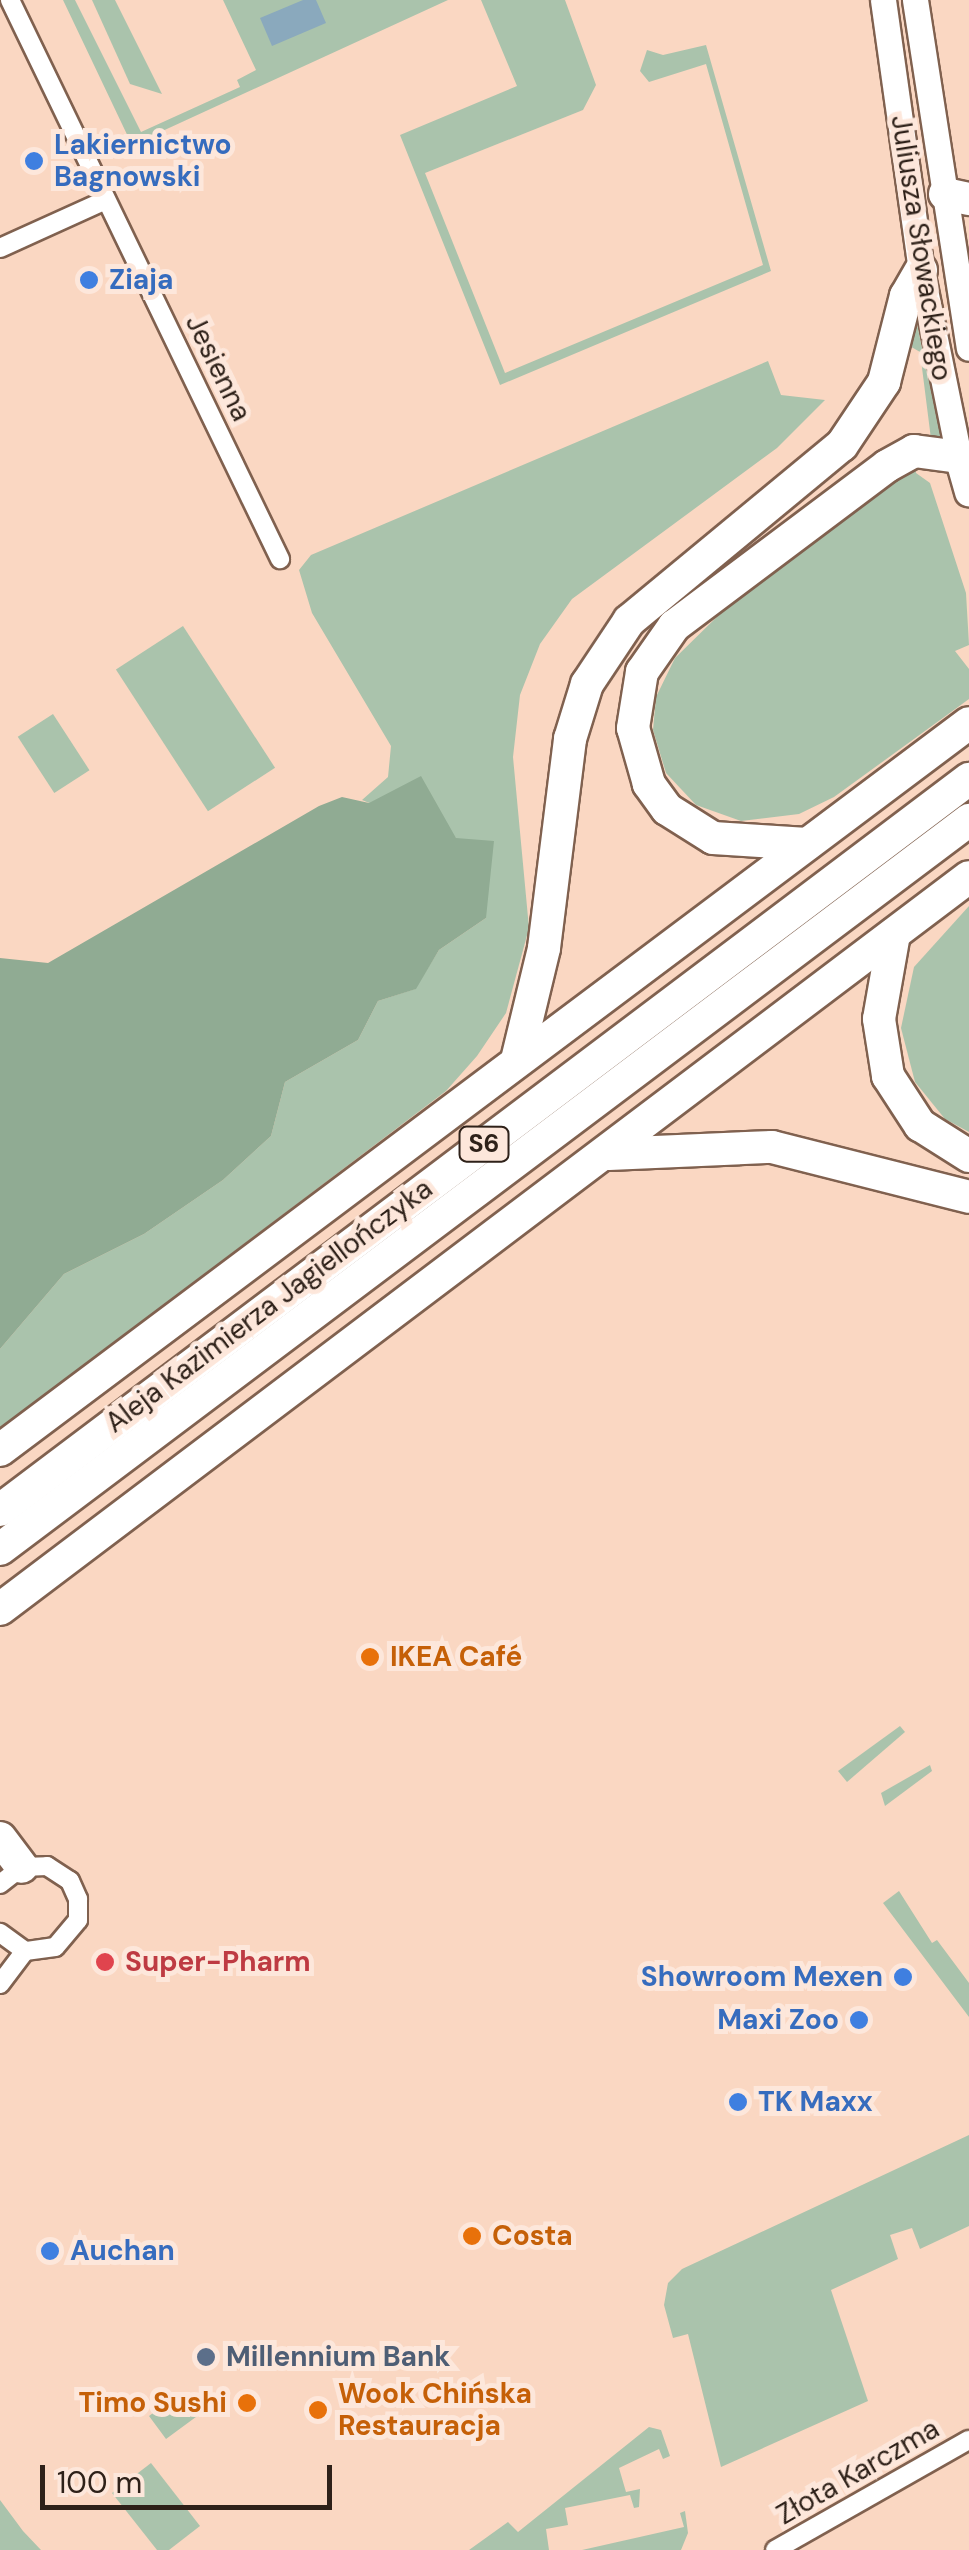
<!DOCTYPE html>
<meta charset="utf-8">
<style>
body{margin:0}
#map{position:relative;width:969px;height:2550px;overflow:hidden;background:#fad7c2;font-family:"DM Sans",sans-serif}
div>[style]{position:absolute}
.green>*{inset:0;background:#aac3ac;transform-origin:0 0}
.forest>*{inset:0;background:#90ab93}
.water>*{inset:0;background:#8aa9bd}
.roads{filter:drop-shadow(2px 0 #80614f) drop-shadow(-2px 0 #80614f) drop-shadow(0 2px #80614f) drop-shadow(0 -2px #80614f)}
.minor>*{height:18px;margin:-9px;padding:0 9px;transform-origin:9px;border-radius:9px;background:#fff}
.secondary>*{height:25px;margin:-12.5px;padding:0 12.5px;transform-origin:12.5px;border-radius:12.5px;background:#fff}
.primary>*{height:28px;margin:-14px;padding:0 14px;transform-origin:14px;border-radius:14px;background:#fff}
.motorway>*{height:32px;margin:-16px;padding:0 16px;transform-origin:16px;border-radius:16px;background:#fff}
.dots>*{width:28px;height:28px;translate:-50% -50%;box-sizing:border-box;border:5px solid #fde7db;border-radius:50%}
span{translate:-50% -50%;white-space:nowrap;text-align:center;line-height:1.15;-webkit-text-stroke:10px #fde7db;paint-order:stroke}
.shield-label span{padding:2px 8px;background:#fde7db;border:2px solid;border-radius:8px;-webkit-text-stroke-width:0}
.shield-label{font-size:25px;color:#2e2119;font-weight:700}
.shop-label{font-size:28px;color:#366cbe;font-weight:700}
.left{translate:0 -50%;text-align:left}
.right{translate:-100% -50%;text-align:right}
.street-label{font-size:28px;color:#2e2119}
.food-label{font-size:28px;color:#c56008;font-weight:700}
.health-label{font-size:28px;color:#be3a42;font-weight:700}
.service-label{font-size:28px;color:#4e5e75;font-weight:700}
.scale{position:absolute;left:40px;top:2465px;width:292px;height:45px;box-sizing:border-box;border:5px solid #2e2119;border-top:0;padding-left:12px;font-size:30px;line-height:35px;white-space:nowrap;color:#2e2119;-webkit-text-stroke:8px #fde7db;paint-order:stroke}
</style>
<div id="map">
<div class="green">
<i style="clip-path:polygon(63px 0,75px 0,141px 132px,240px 87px,237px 80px,256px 70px,223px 0,448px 0,132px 145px)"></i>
<i style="clip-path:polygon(92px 0,115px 0,162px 94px,130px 84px)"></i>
<i style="clip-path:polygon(481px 0,565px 0,596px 85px,583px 110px,425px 173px,505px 373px,763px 265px,706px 64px,649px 82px,640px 71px,647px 50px,663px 55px,706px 45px,771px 271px,500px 385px,400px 135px,517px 86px)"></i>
<i style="clip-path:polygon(912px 320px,917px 324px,942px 443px,931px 439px,920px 352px,908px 345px)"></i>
<i style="clip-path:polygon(768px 361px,781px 395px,825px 400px,777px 448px,572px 599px,540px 644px,520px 695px,513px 757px,529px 928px,506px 1013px,477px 1056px,446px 1091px,0 1429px,0 1349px,64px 1274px,144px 1234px,223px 1180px,271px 1136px,285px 1082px,358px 1040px,378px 1001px,415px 989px,439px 950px,486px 918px,456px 838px,362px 800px,388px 777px,391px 746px,312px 613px,299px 570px,311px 555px)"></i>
<i style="clip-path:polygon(914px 460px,916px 473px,930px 483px,966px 593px,969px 645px,955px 651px,969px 669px,969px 699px,834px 797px,799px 814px,741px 821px,696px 805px,666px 773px,653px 730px,656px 697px,675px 658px,727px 607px)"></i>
<i style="left:183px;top:626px;width:169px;height:80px;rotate:57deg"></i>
<i style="left:53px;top:714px;width:67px;height:42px;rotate:57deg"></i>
<i style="clip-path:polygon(969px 906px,969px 1132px,945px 1119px,915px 1082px,901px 1028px,914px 967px)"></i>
<i style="clip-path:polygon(900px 1726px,905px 1732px,847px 1782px,838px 1771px)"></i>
<i style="clip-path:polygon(930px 1765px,932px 1771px,885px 1806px,881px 1793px)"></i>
<i style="clip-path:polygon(899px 1891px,932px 1943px,937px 1940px,969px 1983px,969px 2017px,883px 1903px)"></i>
<i style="clip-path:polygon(969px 2135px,969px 2226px,920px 2249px,912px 2228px,890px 2235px,898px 2259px,831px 2290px,868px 2401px,721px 2467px,688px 2334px,673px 2338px,664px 2305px,668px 2283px,682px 2269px)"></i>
<i style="clip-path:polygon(176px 2396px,183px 2405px,189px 2400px,200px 2414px,166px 2439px,149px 2416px)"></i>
<i style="clip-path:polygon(649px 2427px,661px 2430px,670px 2456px,663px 2459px,659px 2449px,619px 2468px,626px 2492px,640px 2489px,639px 2507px,634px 2508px,630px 2495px,565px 2508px,568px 2525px,546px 2529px,549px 2550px,469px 2550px,508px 2522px,518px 2532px)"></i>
<i style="clip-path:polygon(151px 2463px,200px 2526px,169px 2550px,157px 2550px,112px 2493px)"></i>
<i style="clip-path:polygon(0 2500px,23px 2531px,41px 2550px,0 2550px)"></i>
<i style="clip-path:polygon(685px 2511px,688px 2533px,681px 2550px,582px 2550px,684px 2527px,680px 2513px)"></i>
</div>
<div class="forest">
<i style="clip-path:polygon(421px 776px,456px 838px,494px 841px,486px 918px,439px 950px,416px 989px,378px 1001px,358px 1040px,285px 1082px,271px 1136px,223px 1180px,144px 1234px,64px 1274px,0 1349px,0 958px,48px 963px,319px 806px,342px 797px,369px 803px)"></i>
</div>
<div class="water">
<i style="clip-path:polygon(303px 0,316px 0,326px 23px,272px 46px,260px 18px)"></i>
</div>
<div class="roads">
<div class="minor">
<i style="left:10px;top:0;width:621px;rotate:64.22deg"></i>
<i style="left:0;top:248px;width:116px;rotate:-24.4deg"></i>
<i style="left:0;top:1884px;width:28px;rotate:-38deg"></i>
<i style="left:22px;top:1867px;width:25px;rotate:-2deg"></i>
<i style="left:47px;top:1866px;width:27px;rotate:33deg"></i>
<i style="left:70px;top:1881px;width:20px;rotate:66deg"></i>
<i style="left:78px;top:1899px;width:21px;rotate:90deg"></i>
<i style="left:78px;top:1920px;width:35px;rotate:130deg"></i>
<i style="left:55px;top:1947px;width:30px;rotate:172deg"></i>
<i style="left:25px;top:1951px;width:31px;rotate:-144deg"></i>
<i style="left:0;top:1984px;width:41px;rotate:-52.9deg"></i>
<i style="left:775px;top:2550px;width:223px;rotate:-29.6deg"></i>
</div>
<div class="secondary">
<i style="left:883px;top:0;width:273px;rotate:82deg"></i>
<i style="left:921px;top:270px;width:191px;rotate:78.5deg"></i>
<i style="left:915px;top:0;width:352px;rotate:81.2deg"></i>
</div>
<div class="primary">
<i style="left:959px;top:457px;width:37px;rotate:74deg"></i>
</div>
<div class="motorway">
<i style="left:945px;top:194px;width:25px;rotate:12deg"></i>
<i style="left:807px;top:844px;width:94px;rotate:-176.3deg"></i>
<i style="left:713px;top:838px;width:54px;rotate:-147.8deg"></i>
<i style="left:667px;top:809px;width:31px;rotate:-126deg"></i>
<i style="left:649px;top:784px;width:58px;rotate:-105.9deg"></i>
<i style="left:633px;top:728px;width:57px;rotate:-80.9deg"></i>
<i style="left:642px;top:672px;width:56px;rotate:-55.2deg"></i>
<i style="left:674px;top:626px;width:266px;rotate:-36.9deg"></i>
<i style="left:887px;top:466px;width:31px;rotate:-29deg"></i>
<i style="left:914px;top:451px;width:45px;rotate:7.6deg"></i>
<i style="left:894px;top:934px;width:86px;rotate:100deg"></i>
<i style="left:879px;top:1019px;width:58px;rotate:81deg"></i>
<i style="left:888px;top:1076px;width:59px;rotate:56.9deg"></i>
<i style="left:920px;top:1125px;width:58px;rotate:32.3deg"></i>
<i style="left:517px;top:1060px;width:115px;rotate:-76.4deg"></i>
<i style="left:544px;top:948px;width:211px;rotate:-82.9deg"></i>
<i style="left:570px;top:739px;width:58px;rotate:-72.8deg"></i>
<i style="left:587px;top:684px;width:76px;rotate:-56.3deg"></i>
<i style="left:629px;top:621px;width:276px;rotate:-39.6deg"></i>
<i style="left:842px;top:445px;width:76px;rotate:-56.3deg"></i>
<i style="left:884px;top:382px;width:89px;rotate:-75.7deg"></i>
<i style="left:906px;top:296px;width:30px;rotate:-60deg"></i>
<i style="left:609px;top:1154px;width:163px;rotate:-2.5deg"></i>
<i style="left:772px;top:1147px;width:203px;rotate:14.2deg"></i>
<i style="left:0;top:1450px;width:1211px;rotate:-36.88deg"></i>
<i style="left:0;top:1510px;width:1214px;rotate:-37.03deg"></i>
<i style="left:0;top:1549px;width:1213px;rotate:-36.95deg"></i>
<i style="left:0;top:1609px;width:1214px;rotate:-37.07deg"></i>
<i style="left:0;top:1838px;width:36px;rotate:53deg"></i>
</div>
</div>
<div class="dots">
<i style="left:34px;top:161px;background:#3f7fe0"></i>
<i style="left:89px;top:280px;background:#3f7fe0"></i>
<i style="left:370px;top:1657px;background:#e8710a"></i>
<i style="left:105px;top:1962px;background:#e0444e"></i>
<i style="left:903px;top:1977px;background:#3f7fe0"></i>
<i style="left:859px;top:2020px;background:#3f7fe0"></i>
<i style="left:738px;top:2102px;background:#3f7fe0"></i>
<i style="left:472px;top:2236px;background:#e8710a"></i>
<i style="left:50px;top:2251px;background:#3f7fe0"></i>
<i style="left:206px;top:2357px;background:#5c6f8a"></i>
<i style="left:247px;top:2403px;background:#e8710a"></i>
<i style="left:318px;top:2410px;background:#e8710a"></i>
</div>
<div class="shield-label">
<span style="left:484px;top:1144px">S6</span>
</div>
<div class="shop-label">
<span class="left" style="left:54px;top:161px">Lakiernictwo<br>Bagnowski</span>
<span class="left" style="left:109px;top:280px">Ziaja</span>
<span class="right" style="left:883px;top:1977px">Showroom Mexen</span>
<span class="right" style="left:839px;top:2020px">Maxi Zoo</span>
<span class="left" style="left:758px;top:2102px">TK Maxx</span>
<span class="left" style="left:70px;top:2251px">Auchan</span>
</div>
<div class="street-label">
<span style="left:921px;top:248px;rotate:81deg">Juliusza Słowackiego</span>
<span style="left:218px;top:368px;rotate:64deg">Jesienna</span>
<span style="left:269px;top:1306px;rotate:-37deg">Aleja Kazimierza Jagiellończyka</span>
<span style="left:858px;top:2472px;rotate:-30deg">Złota Karczma</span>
</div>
<div class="food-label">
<span class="left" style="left:390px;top:1657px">IKEA Café</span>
<span class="left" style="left:492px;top:2236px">Costa</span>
<span class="left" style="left:338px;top:2410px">Wook Chińska<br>Restauracja</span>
<span class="right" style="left:227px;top:2403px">Timo Sushi</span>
</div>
<div class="health-label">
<span class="left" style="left:125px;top:1962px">Super-Pharm</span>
</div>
<div class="service-label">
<span class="left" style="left:226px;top:2357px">Millennium Bank</span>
</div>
<div class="scale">100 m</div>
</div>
